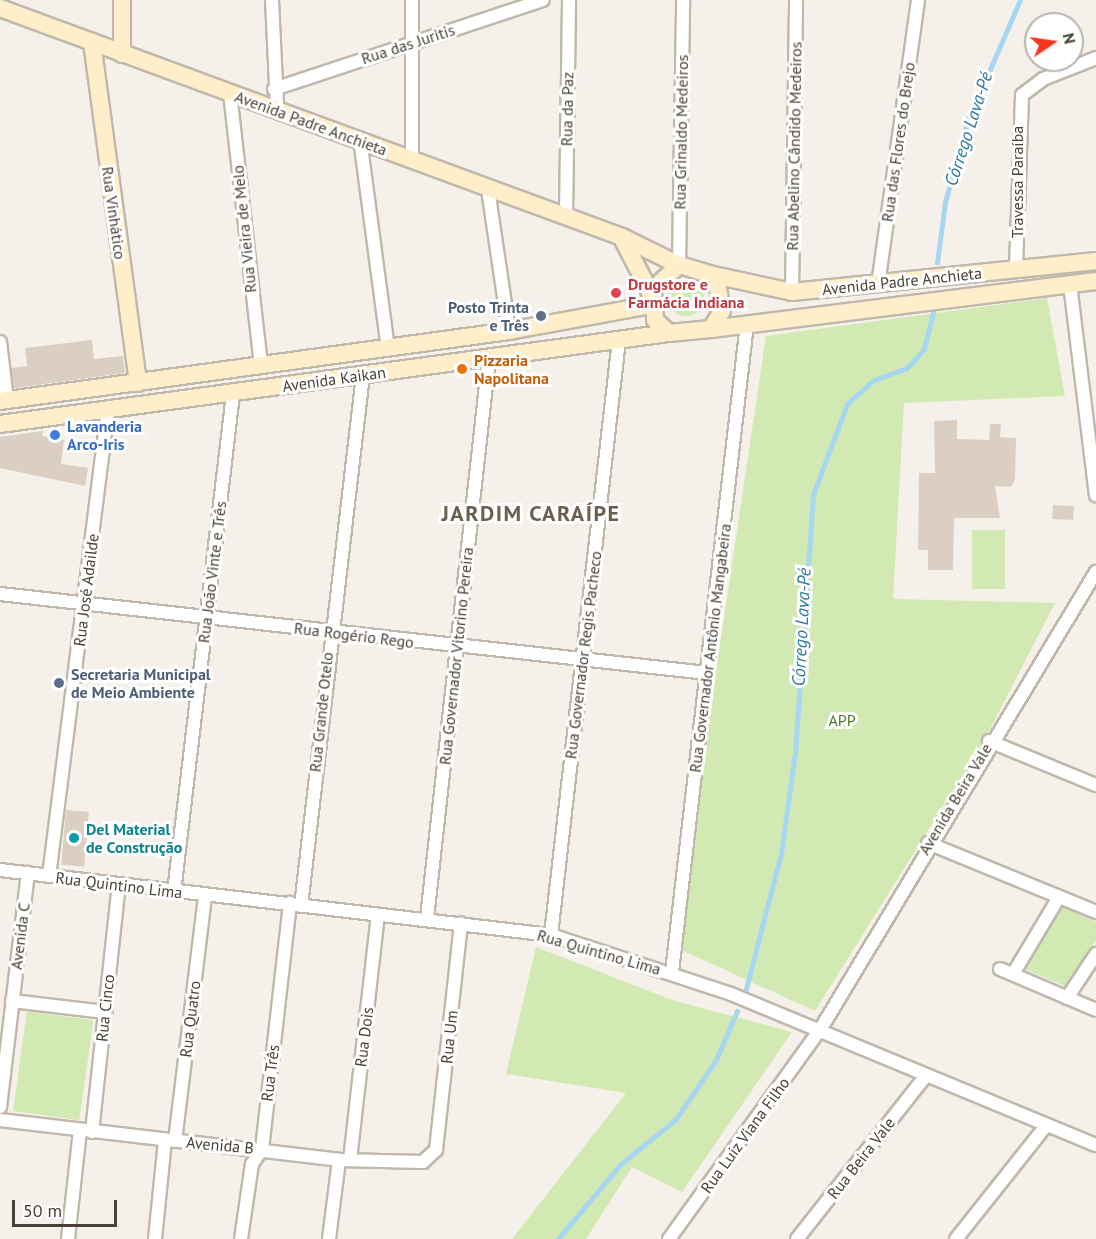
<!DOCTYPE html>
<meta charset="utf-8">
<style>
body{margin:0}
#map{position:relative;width:1096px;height:1239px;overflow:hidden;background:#f5f1ea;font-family:"PT Sans",sans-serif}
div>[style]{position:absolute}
.green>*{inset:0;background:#d3e9b3;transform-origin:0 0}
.round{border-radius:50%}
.stream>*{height:4.5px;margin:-2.25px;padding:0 2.25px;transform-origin:2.25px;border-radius:2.25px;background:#a7d6f1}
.building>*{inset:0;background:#dacfc2;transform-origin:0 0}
.roads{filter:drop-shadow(2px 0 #c0b8ac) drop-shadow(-2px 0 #c0b8ac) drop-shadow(0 2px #c0b8ac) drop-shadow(0 -2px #c0b8ac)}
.street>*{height:12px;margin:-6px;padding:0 6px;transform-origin:6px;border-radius:6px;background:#fff}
.secondary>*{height:16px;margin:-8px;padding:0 8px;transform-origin:8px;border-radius:8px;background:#feefca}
.dots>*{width:16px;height:16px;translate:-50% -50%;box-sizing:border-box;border:3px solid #fff;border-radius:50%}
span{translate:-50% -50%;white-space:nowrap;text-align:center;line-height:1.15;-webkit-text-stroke:6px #fff;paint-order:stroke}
.street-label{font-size:16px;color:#494138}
.health-label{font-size:16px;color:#be3a42;font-weight:700}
.left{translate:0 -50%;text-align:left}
.service-label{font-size:16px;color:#4e5e75;font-weight:700}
.right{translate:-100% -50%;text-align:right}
.food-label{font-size:16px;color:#c56008;font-weight:700}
.shop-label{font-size:16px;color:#366cbe;font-weight:700}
.park-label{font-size:16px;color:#4d7b2a}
.culture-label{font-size:16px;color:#0d838f;font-weight:700}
.water-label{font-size:18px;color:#2d78a6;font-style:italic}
.district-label{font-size:22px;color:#6c5f4f;font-weight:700;letter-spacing:1.5px}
.north{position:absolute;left:1024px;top:12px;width:60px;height:60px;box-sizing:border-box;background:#fff;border:2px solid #b6b3af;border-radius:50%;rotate:77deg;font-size:16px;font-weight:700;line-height:24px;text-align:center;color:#494138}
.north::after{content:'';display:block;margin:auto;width:21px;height:27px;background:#f9331d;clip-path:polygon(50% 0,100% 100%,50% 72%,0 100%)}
.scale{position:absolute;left:12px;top:1200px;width:105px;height:27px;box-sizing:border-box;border:3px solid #494138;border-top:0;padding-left:8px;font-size:18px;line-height:21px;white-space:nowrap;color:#494138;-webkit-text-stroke:4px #fff;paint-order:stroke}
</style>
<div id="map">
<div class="green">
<i class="round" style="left:668px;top:280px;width:36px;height:36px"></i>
<i style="clip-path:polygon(1047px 298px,1065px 396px,904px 403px,893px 599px,1055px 603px,984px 741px,815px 1011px,675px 947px,766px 336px)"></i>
<i style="left:972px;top:530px;width:33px;height:59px"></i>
<i style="clip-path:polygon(1062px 906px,1096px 922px,1096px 940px,1067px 987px,1022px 968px)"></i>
<i style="clip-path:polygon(536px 947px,672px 1000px,792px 1032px,682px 1192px,632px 1167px,586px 1239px,512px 1239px,626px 1093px,506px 1074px)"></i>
<i style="left:27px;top:1011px;width:67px;height:101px;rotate:8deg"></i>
</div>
<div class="stream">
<i style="left:937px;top:263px;width:62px;rotate:-82.5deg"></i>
<i style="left:945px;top:202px;width:82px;rotate:-74.4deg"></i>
<i style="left:967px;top:123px;width:134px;rotate:-66.7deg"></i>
<i style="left:746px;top:989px;width:139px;rotate:-75.5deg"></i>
<i style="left:781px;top:854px;width:102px;rotate:-82.1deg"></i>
<i style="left:795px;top:753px;width:259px;rotate:-86deg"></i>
<i style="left:813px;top:495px;width:97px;rotate:-69.5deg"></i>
<i style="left:847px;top:404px;width:36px;rotate:-42deg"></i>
<i style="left:874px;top:380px;width:35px;rotate:-20deg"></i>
<i style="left:907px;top:368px;width:25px;rotate:-48deg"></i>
<i style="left:924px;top:349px;width:41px;rotate:-76deg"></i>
<i style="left:558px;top:1239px;width:98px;rotate:-50deg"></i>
<i style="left:621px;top:1164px;width:71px;rotate:-39.3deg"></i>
<i style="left:676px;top:1119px;width:71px;rotate:-55.9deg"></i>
<i style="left:716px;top:1060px;width:53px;rotate:-66.8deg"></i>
</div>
<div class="building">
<i style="clip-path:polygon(92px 340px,94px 359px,123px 356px,125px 373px,14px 388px,11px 368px,27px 366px,25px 348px)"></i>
<i style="clip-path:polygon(957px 420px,957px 439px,989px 440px,990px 424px,1001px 424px,1000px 437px,1016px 438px,1015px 479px,1011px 487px,995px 486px,1000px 518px,954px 518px,953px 570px,928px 570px,928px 550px,918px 550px,919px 473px,935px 473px,934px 421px)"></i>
<i style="clip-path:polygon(43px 431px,42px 436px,64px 440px,61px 464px,88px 468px,85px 486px,0 468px,0 437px)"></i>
<i style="left:1053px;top:505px;width:21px;height:14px;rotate:3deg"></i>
<i style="left:66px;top:810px;width:23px;height:55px;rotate:5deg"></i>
</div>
<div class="roads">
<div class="street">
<i style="left:272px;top:0;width:108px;rotate:87.3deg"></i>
<i style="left:274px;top:89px;width:283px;rotate:-18.3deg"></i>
<i style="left:230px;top:93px;width:274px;rotate:83.5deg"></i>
<i style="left:360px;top:139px;width:212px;rotate:82.4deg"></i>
<i style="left:412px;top:160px;width:160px;rotate:-90deg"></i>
<i style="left:488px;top:189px;width:144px;rotate:81.6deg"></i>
<i style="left:566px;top:217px;width:217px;rotate:-89.2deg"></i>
<i style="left:679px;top:265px;width:265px;rotate:-89.1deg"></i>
<i style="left:1016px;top:268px;width:173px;rotate:-88deg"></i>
<i style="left:1022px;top:95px;width:26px;rotate:-37deg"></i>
<i style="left:1043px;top:79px;width:57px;rotate:-21.6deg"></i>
<i style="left:1070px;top:284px;width:213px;rotate:83deg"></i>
<i style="left:878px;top:285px;width:288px;rotate:-82deg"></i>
<i style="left:792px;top:292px;width:292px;rotate:-89.2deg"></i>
<i style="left:0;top:342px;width:58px;rotate:83.1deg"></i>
<i style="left:0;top:594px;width:711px;rotate:6.38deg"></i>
<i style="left:989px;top:741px;width:116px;rotate:22.4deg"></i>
<i style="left:928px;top:843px;width:182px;rotate:22.3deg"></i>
<i style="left:0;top:870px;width:555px;rotate:6.73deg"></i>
<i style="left:551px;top:935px;width:189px;rotate:18.1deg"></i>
<i style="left:731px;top:994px;width:395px;rotate:22.5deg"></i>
<i style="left:49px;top:876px;width:469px;rotate:-82.8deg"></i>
<i style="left:174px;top:892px;width:501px;rotate:-83.24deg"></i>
<i style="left:301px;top:906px;width:535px;rotate:-83.34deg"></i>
<i style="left:427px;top:918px;width:563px;rotate:-83.68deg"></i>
<i style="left:551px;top:935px;width:599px;rotate:-83.48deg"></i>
<i style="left:1000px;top:969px;width:104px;rotate:23.1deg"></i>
<i style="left:672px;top:972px;width:652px;rotate:-83.4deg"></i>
<i style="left:1013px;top:974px;width:90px;rotate:-59.1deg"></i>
<i style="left:1067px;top:998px;width:53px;rotate:-56.6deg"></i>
<i style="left:12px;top:1001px;width:94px;rotate:6.7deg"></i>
<i style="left:0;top:1107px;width:236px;rotate:-83.2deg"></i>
<i style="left:0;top:1120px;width:341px;rotate:6.7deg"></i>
<i style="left:339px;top:1160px;width:84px;rotate:1.4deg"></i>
<i style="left:423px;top:1162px;width:18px;rotate:-43deg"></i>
<i style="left:436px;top:1150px;width:228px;rotate:-83.7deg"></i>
<i style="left:92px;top:1132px;width:248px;rotate:-83.8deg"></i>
<i style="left:175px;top:1141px;width:247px;rotate:-83deg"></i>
<i style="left:350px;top:1160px;width:247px;rotate:-83.5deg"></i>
<i style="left:68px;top:1239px;width:110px;rotate:-83.7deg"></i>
<i style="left:155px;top:1239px;width:100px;rotate:-84.2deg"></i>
<i style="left:241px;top:1239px;width:76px;rotate:-81.7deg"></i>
<i style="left:252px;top:1164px;width:18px;rotate:-56deg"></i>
<i style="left:262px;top:1149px;width:248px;rotate:-83.5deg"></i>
<i style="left:329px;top:1239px;width:80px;rotate:-82.8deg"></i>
<i style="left:669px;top:1239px;width:258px;rotate:-54.2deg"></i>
<i style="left:820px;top:1030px;width:535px;rotate:-58.93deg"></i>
<i style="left:797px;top:1239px;width:206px;rotate:-51.7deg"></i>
<i style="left:956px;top:1239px;width:144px;rotate:-51.5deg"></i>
</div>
<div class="secondary">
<i style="left:122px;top:0;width:54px;rotate:90deg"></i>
<i style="left:0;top:8px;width:663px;rotate:20.21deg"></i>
<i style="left:622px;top:237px;width:64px;rotate:26.2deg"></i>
<i style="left:92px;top:42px;width:344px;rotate:82.3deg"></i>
<i style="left:622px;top:238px;width:65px;rotate:62.7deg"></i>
<i style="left:709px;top:274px;width:85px;rotate:12.2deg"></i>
<i style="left:792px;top:292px;width:306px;rotate:-5.8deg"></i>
<i style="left:711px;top:329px;width:21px;rotate:-59deg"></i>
<i style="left:722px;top:311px;width:28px;rotate:-100deg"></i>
<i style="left:717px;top:283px;width:12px;rotate:-132deg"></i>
<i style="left:709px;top:274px;width:31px;rotate:-163deg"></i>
<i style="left:679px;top:265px;width:35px;rotate:137deg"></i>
<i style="left:653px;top:289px;width:31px;rotate:86deg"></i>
<i style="left:655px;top:320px;width:19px;rotate:43deg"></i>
<i style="left:669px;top:333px;width:42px;rotate:-5.4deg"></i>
<i style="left:711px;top:329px;width:388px;rotate:-7.1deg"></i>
<i style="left:0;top:401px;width:514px;rotate:-7.83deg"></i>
<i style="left:509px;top:331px;width:144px;rotate:-10.4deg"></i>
<i style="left:0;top:424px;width:675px;rotate:-7.75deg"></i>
</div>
</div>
<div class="dots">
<i style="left:616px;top:293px;background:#e0444e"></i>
<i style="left:541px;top:316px;background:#5c6f8a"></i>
<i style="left:462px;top:369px;background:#e8710a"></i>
<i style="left:55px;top:435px;background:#3f7fe0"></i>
<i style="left:59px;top:683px;background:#5c6f8a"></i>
<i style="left:74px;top:838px;background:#0f9aa8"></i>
</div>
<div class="street-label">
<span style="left:408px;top:44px;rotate:-18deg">Rua das Juritis</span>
<span style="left:567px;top:109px;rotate:-89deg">Rua da Paz</span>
<span style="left:311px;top:123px;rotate:20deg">Avenida Padre Anchieta</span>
<span style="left:681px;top:132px;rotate:-89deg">Rua Grinaldo Medeiros</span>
<span style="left:898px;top:142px;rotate:-82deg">Rua das Flores do Brejo</span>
<span style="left:794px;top:146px;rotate:-89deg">Rua Abelino Cândido Medeiros</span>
<span style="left:1017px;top:182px;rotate:-90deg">Travessa Paraíba</span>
<span style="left:114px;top:213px;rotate:82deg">Rua Vinhático</span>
<span style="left:244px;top:229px;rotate:-96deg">Rua Vieira de Melo</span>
<span style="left:902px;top:281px;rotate:-6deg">Avenida Padre Anchieta</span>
<span style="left:334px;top:379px;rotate:-8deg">Avenida Kaikan</span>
<span style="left:212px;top:572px;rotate:-83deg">Rua João Vinte e Três</span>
<span style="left:86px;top:590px;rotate:-83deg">Rua José Adailde</span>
<span style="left:354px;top:635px;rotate:7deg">Rua Rogério Rego</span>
<span style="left:710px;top:648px;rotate:-83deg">Rua Governador Antônio Mangabeira</span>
<span style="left:583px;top:655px;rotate:-83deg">Rua Governador Regis Pacheco</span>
<span style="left:456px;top:656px;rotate:-84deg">Rua Governador Vitorino Pereira</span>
<span style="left:321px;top:712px;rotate:-84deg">Rua Grande Otelo</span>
<span style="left:955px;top:799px;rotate:-59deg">Avenida Beira Vale</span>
<span style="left:119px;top:885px;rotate:7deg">Rua Quintino Lima</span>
<span style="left:20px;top:936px;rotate:-83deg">Avenida C</span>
<span style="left:599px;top:952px;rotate:16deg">Rua Quintino Lima</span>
<span style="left:105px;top:1008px;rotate:-84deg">Rua Cinco</span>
<span style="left:190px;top:1019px;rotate:-83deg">Rua Quatro</span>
<span style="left:364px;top:1037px;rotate:-83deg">Rua Dois</span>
<span style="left:449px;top:1037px;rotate:-84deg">Rua Um</span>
<span style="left:270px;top:1073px;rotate:-83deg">Rua Três</span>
<span style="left:745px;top:1135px;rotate:-54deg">Rua Luiz Viana Filho</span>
<span style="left:220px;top:1145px;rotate:5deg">Avenida B</span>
<span style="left:861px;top:1158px;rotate:-52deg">Rua Beira Vale</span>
</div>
<div class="health-label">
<span class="left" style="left:628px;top:293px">Drugstore e<br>Farmácia Indiana</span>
</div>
<div class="service-label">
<span class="right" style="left:529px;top:316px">Posto Trinta<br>e Três</span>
<span class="left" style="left:71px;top:683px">Secretaria Municipal<br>de Meio Ambiente</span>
</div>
<div class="food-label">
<span class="left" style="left:474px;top:369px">Pizzaria<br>Napolitana</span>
</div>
<div class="shop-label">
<span class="left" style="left:67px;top:435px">Lavanderia<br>Arco-Iris</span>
</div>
<div class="park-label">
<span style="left:842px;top:720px">APP</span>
</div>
<div class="culture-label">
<span class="left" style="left:86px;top:838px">Del Material<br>de Construção</span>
</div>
<div class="water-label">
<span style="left:969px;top:129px;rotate:-72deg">Córrego Lava-Pé</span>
<span style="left:802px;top:627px;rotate:-87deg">Córrego Lava-Pé</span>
</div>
<div class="district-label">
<span style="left:531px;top:514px">JARDIM CARAÍPE</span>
</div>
<div class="north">N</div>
<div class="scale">50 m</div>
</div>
